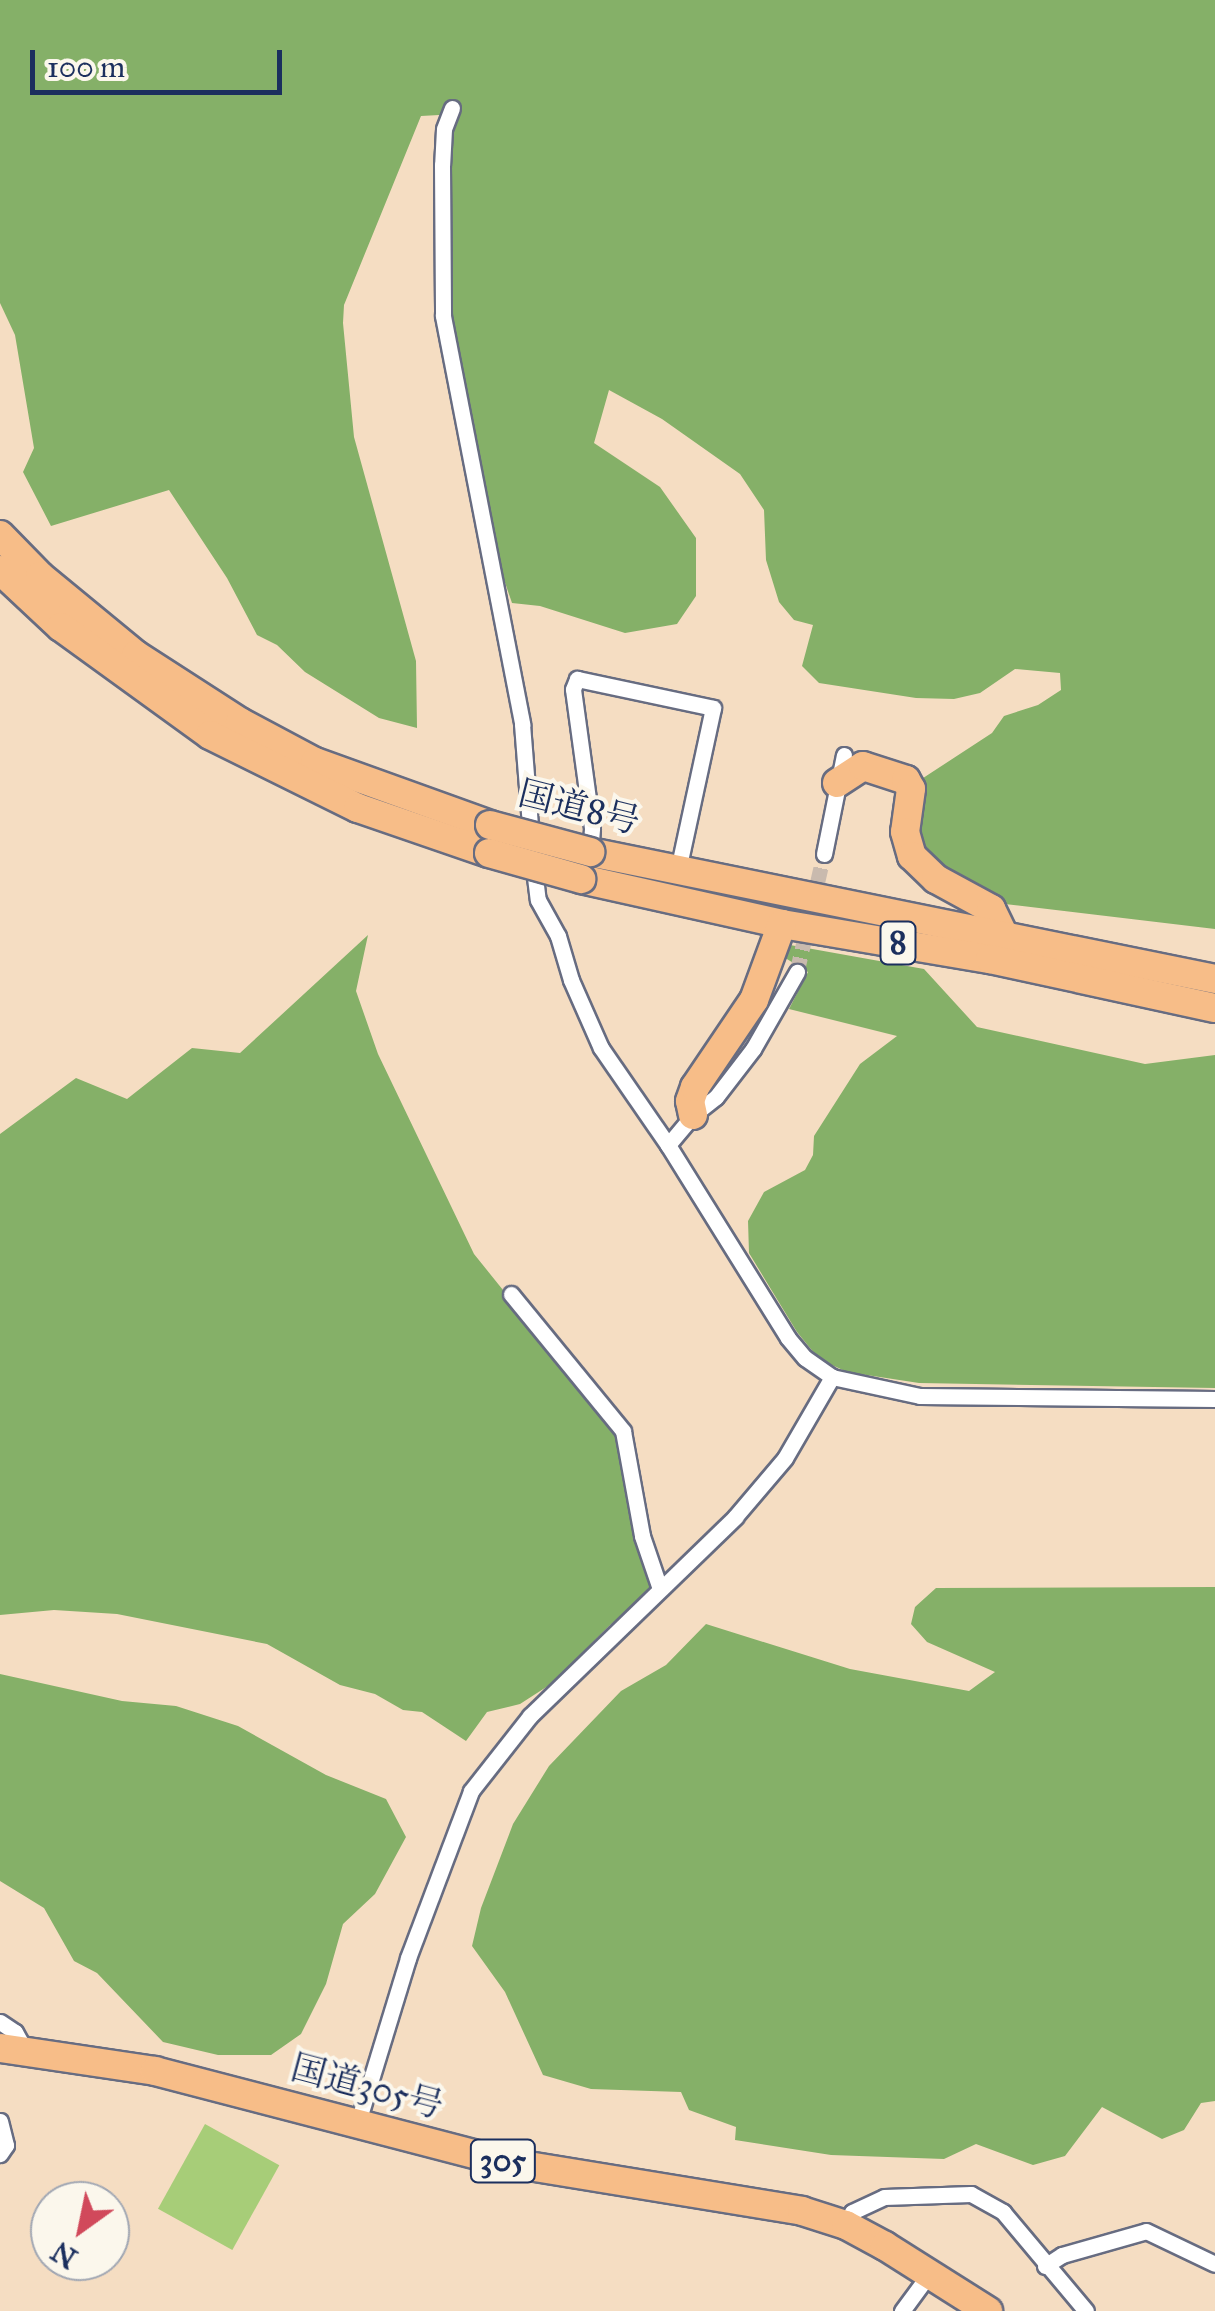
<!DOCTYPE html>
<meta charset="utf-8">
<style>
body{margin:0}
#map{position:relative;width:1215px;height:2311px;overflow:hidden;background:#f5ddc2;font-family:"IM FELL Great Primer","Noto Serif JP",serif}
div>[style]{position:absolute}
.green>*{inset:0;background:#a7cd78;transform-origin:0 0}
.forest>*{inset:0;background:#85b068}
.street-tunnel>*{height:15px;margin-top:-7.5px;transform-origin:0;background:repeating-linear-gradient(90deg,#c9baae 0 15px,transparent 0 23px)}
.roads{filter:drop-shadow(2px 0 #676c81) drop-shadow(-2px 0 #676c81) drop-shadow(0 2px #676c81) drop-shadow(0 -2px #676c81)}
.street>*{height:15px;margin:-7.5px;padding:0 7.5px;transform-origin:7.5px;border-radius:7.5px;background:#fff}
.highway>*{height:28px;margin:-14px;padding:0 14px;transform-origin:14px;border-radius:14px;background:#f7bd88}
.bridges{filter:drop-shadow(2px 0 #676c81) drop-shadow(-2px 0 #676c81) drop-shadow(0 2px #676c81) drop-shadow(0 -2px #676c81)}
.highway-bridge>*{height:28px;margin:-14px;padding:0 14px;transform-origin:14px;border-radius:14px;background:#f7bd88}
span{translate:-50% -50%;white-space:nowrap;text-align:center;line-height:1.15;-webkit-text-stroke:8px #fbf7ec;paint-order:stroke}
.shield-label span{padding:2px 8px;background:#fbf7ec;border:2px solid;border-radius:8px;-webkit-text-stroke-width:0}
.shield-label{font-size:32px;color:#1b2f5e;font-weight:700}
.street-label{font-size:35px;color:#1b2f5e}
.north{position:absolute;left:30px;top:2181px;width:100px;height:100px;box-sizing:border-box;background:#fbf7ec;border:2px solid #a1a7b3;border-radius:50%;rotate:213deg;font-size:28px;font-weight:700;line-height:40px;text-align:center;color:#1b2f5e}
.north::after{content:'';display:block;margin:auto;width:35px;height:45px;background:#d1495b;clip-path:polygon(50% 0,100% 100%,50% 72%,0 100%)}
.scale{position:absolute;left:30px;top:50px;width:252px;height:45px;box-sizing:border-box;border:5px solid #1b2f5e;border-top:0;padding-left:12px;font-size:30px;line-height:35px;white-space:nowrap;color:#1b2f5e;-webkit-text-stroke:8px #fbf7ec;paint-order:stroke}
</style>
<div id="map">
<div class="green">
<i style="left:205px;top:2124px;width:85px;height:97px;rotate:29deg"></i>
</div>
<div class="forest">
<i style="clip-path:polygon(0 0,1215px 0,1215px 929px,996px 903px,944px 874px,913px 839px,917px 782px,992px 733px,1004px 716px,1038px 705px,1061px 690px,1060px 673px,1015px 669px,980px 693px,954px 699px,916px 698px,819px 683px,802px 666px,813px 625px,794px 620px,779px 602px,766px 560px,764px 510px,740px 474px,662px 419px,609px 390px,594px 443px,660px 487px,696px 538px,696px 596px,677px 624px,625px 633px,540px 606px,512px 603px,482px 515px,447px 297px,448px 127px,439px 115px,421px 116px,344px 305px,343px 323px,354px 437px,416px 661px,417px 728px,379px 718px,305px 672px,277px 645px,257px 635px,227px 578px,169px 490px,51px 526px,23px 472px,34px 448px,15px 335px,0 303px)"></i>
<i style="clip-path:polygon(368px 935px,356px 991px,378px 1054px,474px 1254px,615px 1429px,654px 1590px,610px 1625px,551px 1684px,520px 1704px,487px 1712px,466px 1741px,422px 1712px,403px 1710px,375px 1694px,340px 1685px,267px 1644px,117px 1614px,54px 1610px,0 1615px,0 1134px,76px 1078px,127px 1099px,192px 1048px,240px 1053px)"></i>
<i style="clip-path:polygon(790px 945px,924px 969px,977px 1027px,1145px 1064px,1215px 1055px,1215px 1388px,919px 1383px,847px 1372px,819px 1359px,797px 1332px,749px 1253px,748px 1221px,764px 1192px,805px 1170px,813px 1155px,814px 1136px,860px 1064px,897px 1036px,789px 1009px,808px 972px,782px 956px)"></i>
<i style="clip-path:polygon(1215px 1587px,1215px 2101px,1201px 2103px,1184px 2130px,1162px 2139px,1102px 2107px,1065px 2156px,1033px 2165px,976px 2144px,944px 2159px,831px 2155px,735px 2140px,736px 2127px,689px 2110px,681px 2092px,591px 2089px,543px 2075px,505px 1992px,472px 1946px,481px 1908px,513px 1824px,549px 1766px,621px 1691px,666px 1665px,706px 1624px,850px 1669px,969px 1691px,995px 1672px,927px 1642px,911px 1624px,915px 1607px,936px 1588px)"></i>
<i style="clip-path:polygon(0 1674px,122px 1701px,176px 1706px,238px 1726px,326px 1775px,386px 1799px,406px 1837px,375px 1894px,343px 1924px,326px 1984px,301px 2034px,271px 2055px,218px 2055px,163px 2042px,97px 1973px,74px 1961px,44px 1908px,0 1881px)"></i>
</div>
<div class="street-tunnel">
<i style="left:797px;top:972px;width:121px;rotate:-77.1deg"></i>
</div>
<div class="roads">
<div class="street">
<i style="left:452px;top:108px;width:22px;rotate:111deg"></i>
<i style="left:444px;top:129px;width:36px;rotate:93deg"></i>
<i style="left:442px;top:165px;width:151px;rotate:89.6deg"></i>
<i style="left:443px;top:316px;width:416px;rotate:79deg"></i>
<i style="left:522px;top:724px;width:114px;rotate:85.5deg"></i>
<i style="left:590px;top:852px;width:24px;rotate:-85deg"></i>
<i style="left:592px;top:828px;width:140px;rotate:-97.8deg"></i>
<i style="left:573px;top:689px;width:11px;rotate:-68deg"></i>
<i style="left:577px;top:679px;width:139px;rotate:12deg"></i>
<i style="left:713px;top:708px;width:166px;rotate:102.2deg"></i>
<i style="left:824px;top:854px;width:101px;rotate:-78.6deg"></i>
<i style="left:533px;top:861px;width:39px;rotate:83deg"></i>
<i style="left:538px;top:900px;width:41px;rotate:60.9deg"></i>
<i style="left:558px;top:936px;width:46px;rotate:73.5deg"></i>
<i style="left:571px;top:980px;width:74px;rotate:66.2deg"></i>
<i style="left:601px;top:1048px;width:118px;rotate:55.4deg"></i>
<i style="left:668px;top:1145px;width:227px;rotate:58.1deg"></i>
<i style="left:788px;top:1338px;width:26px;rotate:50deg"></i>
<i style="left:805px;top:1358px;width:33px;rotate:35deg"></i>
<i style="left:832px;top:1377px;width:90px;rotate:12.2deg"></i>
<i style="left:920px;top:1396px;width:295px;rotate:0.6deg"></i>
<i style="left:668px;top:1145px;width:39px;rotate:-50deg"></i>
<i style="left:693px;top:1115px;width:29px;rotate:-38deg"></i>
<i style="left:716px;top:1097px;width:61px;rotate:-52.4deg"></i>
<i style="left:753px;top:1049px;width:89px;rotate:-60.3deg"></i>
<i style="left:511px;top:1294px;width:177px;rotate:50.7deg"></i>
<i style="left:623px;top:1431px;width:107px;rotate:79.7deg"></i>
<i style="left:642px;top:1536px;width:56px;rotate:71.2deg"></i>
<i style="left:0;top:2022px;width:18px;rotate:34deg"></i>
<i style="left:15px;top:2032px;width:21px;rotate:61deg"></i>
<i style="left:0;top:2121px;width:25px;rotate:76deg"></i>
<i style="left:6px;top:2145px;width:11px;rotate:124deg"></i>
<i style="left:358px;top:2122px;width:171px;rotate:-73deg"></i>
<i style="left:408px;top:1958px;width:178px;rotate:-69.3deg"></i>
<i style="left:471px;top:1791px;width:95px;rotate:-51.8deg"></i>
<i style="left:530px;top:1716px;width:286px;rotate:-44.1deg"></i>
<i style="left:735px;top:1517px;width:77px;rotate:-49.7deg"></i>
<i style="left:785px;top:1458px;width:94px;rotate:-59.9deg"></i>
<i style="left:846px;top:2225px;width:14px;rotate:-65deg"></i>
<i style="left:852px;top:2212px;width:35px;rotate:-25deg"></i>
<i style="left:884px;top:2197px;width:87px;rotate:-2deg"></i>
<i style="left:971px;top:2194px;width:37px;rotate:29deg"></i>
<i style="left:1003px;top:2212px;width:129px;rotate:50deg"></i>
<i style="left:1045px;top:2266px;width:20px;rotate:-33deg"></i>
<i style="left:1062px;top:2255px;width:87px;rotate:-15.9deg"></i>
<i style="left:1146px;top:2231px;width:76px;rotate:25.6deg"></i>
<i style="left:902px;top:2311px;width:47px;rotate:-53.6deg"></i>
</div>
<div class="highway">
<i style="left:0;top:535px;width:57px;rotate:45.7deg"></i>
<i style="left:40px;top:576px;width:124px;rotate:39.5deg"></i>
<i style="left:136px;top:655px;width:124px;rotate:32.8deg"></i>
<i style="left:240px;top:722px;width:85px;rotate:28.1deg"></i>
<i style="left:315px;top:762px;width:186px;rotate:19.8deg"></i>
<i style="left:0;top:570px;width:83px;rotate:43.1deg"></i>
<i style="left:61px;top:627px;width:184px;rotate:35.9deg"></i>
<i style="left:210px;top:735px;width:165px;rotate:26.3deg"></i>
<i style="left:358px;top:808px;width:139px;rotate:19deg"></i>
<i style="left:837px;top:783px;width:31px;rotate:-33deg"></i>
<i style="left:863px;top:766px;width:45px;rotate:18deg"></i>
<i style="left:906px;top:780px;width:10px;rotate:61deg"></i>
<i style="left:911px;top:789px;width:43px;rotate:97.9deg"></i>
<i style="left:905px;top:832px;width:25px;rotate:74deg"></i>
<i style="left:912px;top:856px;width:33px;rotate:44deg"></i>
<i style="left:936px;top:879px;width:63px;rotate:28.6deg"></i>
<i style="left:991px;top:909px;width:30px;rotate:64deg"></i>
<i style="left:590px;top:852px;width:638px;rotate:11.49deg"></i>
<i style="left:581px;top:879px;width:206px;rotate:12.6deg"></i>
<i style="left:782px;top:924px;width:211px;rotate:9.6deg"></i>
<i style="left:990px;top:959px;width:230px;rotate:12.3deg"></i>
<i style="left:693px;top:1115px;width:14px;rotate:-102deg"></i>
<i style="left:690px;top:1101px;width:15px;rotate:-70deg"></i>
<i style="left:695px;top:1087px;width:105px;rotate:-55.9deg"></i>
<i style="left:754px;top:1000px;width:81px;rotate:-69.8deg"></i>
<i style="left:0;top:2048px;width:157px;rotate:8.4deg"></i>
<i style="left:155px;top:2071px;width:361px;rotate:14.6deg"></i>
<i style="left:504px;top:2162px;width:302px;rotate:9.3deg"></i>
<i style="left:802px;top:2211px;width:46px;rotate:17.7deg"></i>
<i style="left:846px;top:2225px;width:44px;rotate:28.3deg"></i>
<i style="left:885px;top:2246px;width:122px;rotate:32.3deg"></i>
</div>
</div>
<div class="bridges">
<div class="highway-bridge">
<i style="left:490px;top:825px;width:104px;rotate:15.1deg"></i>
<i style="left:489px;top:853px;width:96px;rotate:15.8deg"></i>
</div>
</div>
<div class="shield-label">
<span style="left:898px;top:943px">8</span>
<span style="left:503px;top:2161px">305</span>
</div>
<div class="street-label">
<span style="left:579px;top:808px;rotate:14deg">国道8号</span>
<span style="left:367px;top:2087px;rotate:15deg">国道305号</span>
</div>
<div class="north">N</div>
<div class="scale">100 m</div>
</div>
